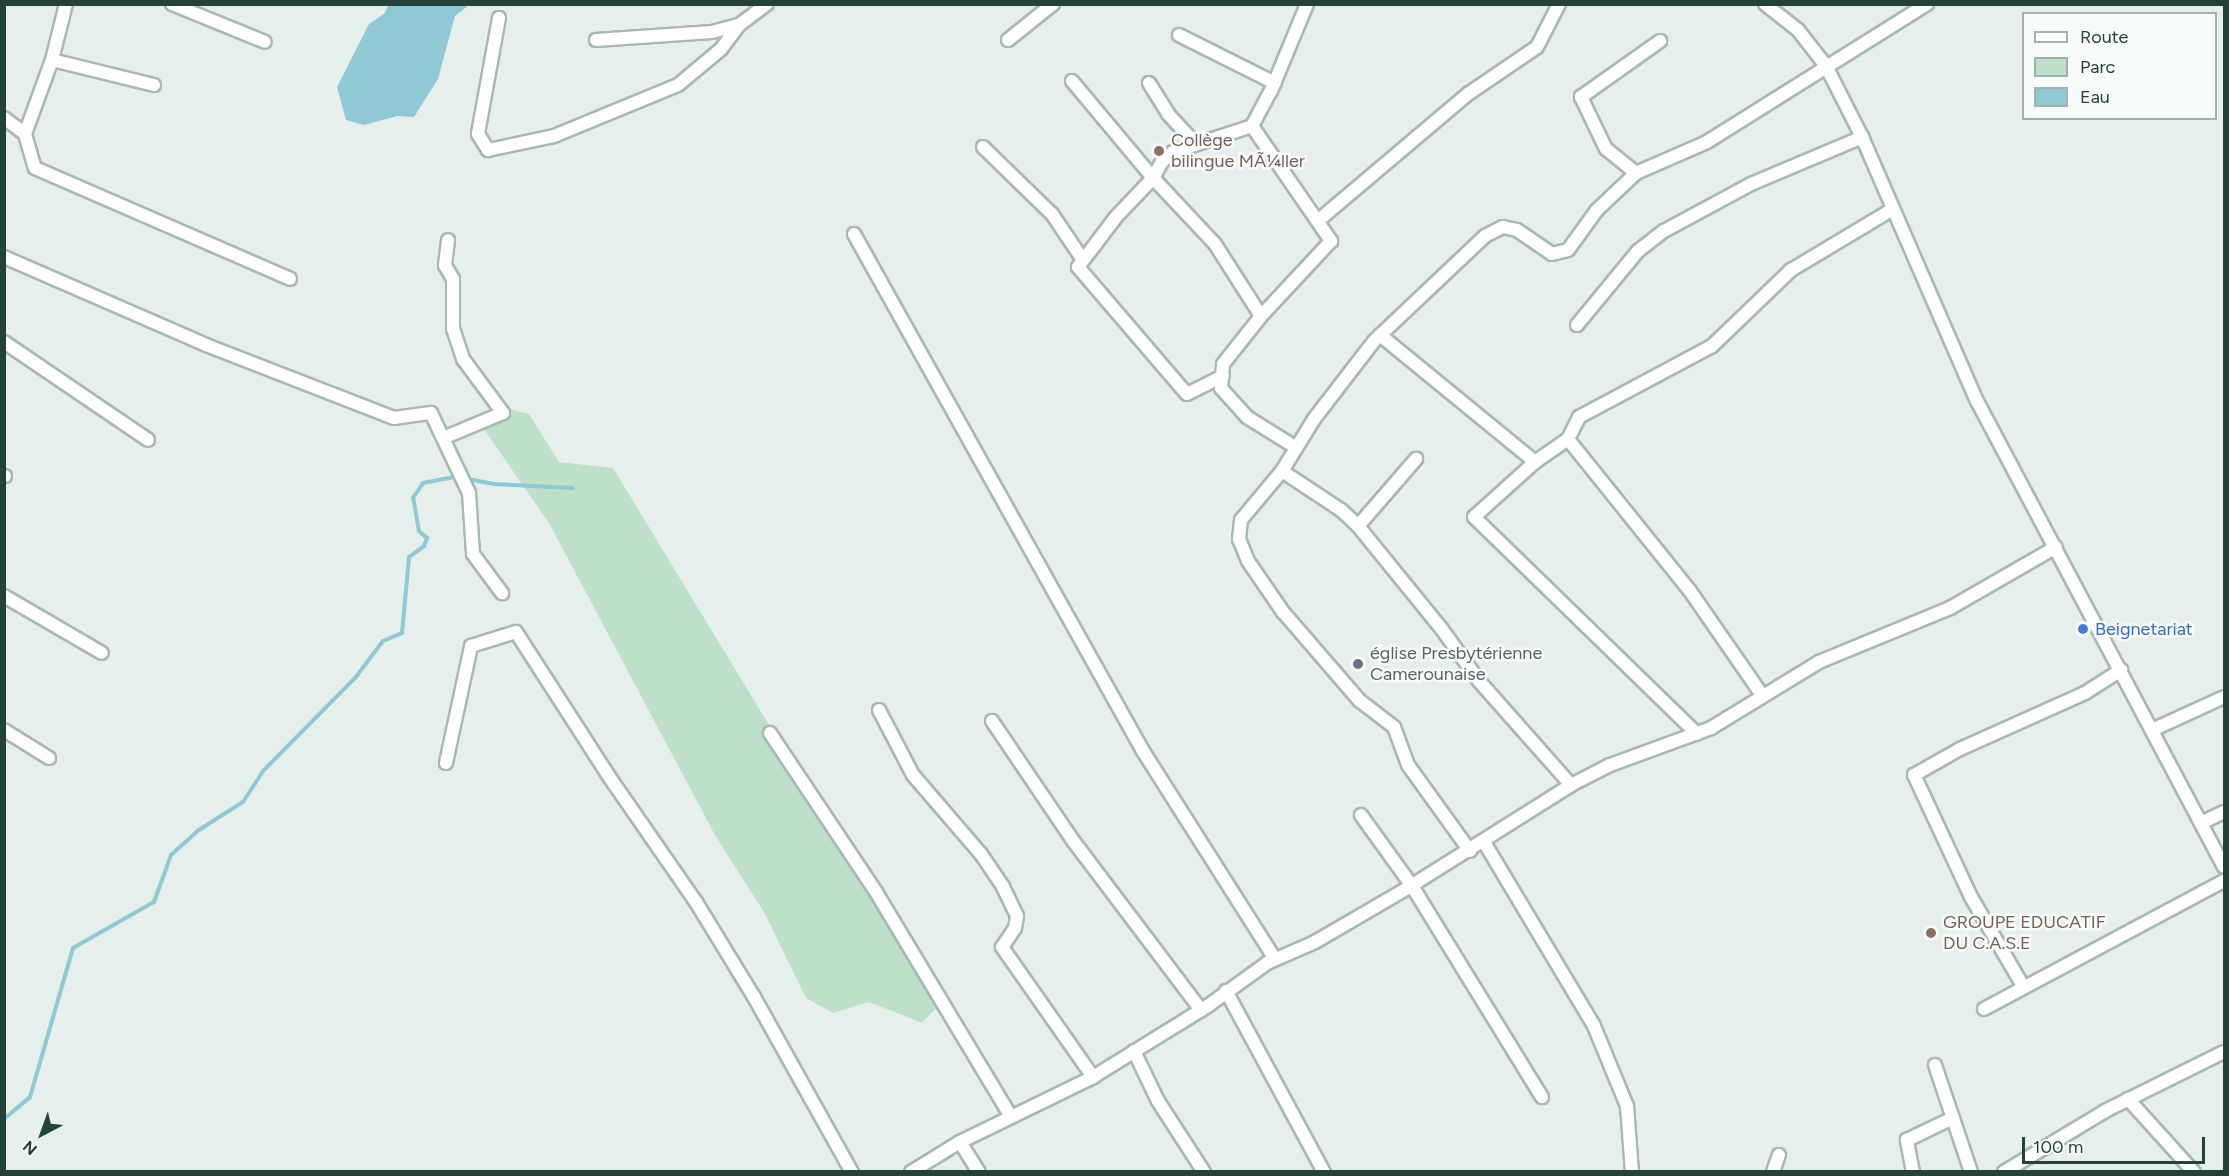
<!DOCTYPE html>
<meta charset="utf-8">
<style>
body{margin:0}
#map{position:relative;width:2229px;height:1176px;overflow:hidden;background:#e6efeb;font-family:Figtree,sans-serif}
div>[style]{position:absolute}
.green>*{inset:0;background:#bfe0c8}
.water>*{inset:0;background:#8ec9d4}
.stream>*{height:4px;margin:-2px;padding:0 2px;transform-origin:2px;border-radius:2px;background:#8ec9d4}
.roads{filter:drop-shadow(2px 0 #a8b8b2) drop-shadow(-2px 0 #a8b8b2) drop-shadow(0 2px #a8b8b2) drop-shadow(0 -2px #a8b8b2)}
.street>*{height:12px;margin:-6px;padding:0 6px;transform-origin:6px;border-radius:6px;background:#fff}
.dots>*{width:16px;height:16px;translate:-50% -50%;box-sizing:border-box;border:3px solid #f7fbf9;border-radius:50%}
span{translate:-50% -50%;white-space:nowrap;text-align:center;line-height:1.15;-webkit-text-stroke:5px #f7fbf9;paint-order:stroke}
.education-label{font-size:18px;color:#785e54}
.left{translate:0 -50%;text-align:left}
.shop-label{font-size:18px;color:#366cbe}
.worship-label{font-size:18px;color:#5b616d}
.frame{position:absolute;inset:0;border:6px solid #24423a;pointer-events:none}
.legend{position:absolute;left:2022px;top:12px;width:195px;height:108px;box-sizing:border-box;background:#f7fbf9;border:2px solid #a3b1ad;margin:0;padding:8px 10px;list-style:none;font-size:18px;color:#24423a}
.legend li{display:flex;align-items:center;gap:12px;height:30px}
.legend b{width:30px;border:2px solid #a3b1ad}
.north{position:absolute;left:12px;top:1104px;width:60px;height:60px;-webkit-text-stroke:4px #f7fbf9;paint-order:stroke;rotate:221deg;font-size:16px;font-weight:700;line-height:24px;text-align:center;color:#24423a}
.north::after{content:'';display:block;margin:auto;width:21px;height:27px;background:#24423a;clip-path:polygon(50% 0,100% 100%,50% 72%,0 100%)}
.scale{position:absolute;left:2022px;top:1137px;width:183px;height:27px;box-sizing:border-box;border:3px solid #24423a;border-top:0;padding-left:8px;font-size:18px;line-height:21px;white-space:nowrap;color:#24423a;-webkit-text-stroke:4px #f7fbf9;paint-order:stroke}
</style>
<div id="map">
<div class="green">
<i style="clip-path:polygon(510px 409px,529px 414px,559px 462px,613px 468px,939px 1005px,922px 1023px,869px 1002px,833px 1013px,806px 998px,764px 912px,716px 837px,549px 523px,481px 425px)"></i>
</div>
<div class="water">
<i style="clip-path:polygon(389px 4px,469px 5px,455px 16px,438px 79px,414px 117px,397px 116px,364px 125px,346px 120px,337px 87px,369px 24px,384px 14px)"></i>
</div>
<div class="stream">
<i style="left:468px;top:479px;width:25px;rotate:11deg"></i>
<i style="left:493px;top:484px;width:80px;rotate:2.9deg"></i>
<i style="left:4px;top:1119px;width:34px;rotate:-40deg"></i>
<i style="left:30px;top:1097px;width:155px;rotate:-73.9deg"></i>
<i style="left:73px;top:948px;width:93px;rotate:-29.6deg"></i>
<i style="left:154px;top:902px;width:50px;rotate:-70.1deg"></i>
<i style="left:171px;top:855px;width:38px;rotate:-42deg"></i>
<i style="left:199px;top:830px;width:52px;rotate:-32.5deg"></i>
<i style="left:243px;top:802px;width:37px;rotate:-57deg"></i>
<i style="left:263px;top:771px;width:131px;rotate:-45.3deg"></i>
<i style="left:355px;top:678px;width:46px;rotate:-52.9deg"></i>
<i style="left:383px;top:641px;width:21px;rotate:-23deg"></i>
<i style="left:402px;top:633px;width:76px;rotate:-84.7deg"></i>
<i style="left:409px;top:557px;width:19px;rotate:-36deg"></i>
<i style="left:424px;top:546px;width:9px;rotate:-69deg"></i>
<i style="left:427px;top:538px;width:11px;rotate:-139deg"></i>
<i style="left:419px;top:531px;width:34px;rotate:-100deg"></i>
<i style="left:413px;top:498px;width:18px;rotate:-56deg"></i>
<i style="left:423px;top:483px;width:33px;rotate:-11deg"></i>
</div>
<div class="roads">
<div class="street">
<i style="left:172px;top:4px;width:100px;rotate:22.2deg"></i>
<i style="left:1765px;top:4px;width:42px;rotate:38.2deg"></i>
<i style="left:1798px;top:30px;width:46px;rotate:52.1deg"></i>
<i style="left:1826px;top:66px;width:80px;rotate:63.1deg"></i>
<i style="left:1862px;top:137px;width:288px;rotate:66.5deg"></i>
<i style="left:1977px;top:401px;width:527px;rotate:62.07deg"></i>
<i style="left:499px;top:18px;width:118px;rotate:100.3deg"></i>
<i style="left:478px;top:134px;width:19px;rotate:58deg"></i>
<i style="left:488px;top:150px;width:67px;rotate:-12deg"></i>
<i style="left:554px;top:136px;width:134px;rotate:-22.4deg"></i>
<i style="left:678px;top:85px;width:56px;rotate:-39.9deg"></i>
<i style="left:721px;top:49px;width:30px;rotate:-53deg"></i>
<i style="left:1179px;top:35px;width:107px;rotate:26.6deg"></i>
<i style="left:596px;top:40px;width:116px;rotate:-3.9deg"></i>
<i style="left:712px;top:32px;width:28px;rotate:-15deg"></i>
<i style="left:739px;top:25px;width:35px;rotate:-37deg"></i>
<i style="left:1008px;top:40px;width:58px;rotate:-38.7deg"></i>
<i style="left:52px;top:60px;width:58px;rotate:-76deg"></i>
<i style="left:1072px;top:81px;width:126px;rotate:50.1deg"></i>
<i style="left:1153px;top:178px;width:54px;rotate:133.5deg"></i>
<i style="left:1116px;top:217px;width:63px;rotate:127.2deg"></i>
<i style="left:1078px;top:267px;width:167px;rotate:49.4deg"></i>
<i style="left:1187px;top:394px;width:40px;rotate:-26.6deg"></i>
<i style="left:1149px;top:83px;width:36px;rotate:58deg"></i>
<i style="left:1168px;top:114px;width:41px;rotate:47deg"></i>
<i style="left:4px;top:118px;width:26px;rotate:37deg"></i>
<i style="left:25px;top:134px;width:35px;rotate:74deg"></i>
<i style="left:35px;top:168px;width:278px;rotate:23.5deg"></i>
<i style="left:1252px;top:126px;width:140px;rotate:55.5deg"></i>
<i style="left:1331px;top:241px;width:103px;rotate:133deg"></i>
<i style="left:25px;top:134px;width:79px;rotate:-70deg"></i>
<i style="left:52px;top:60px;width:105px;rotate:13.8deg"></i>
<i style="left:983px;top:147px;width:96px;rotate:44.2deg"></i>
<i style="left:1052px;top:214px;width:55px;rotate:56deg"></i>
<i style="left:1636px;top:173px;width:38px;rotate:-141deg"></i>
<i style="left:1606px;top:149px;width:58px;rotate:-115.7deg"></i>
<i style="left:1581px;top:97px;width:97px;rotate:-35.3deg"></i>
<i style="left:1320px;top:219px;width:194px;rotate:-40.2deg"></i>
<i style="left:1468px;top:94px;width:83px;rotate:-34.3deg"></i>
<i style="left:1537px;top:47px;width:48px;rotate:-62.9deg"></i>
<i style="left:854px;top:234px;width:592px;rotate:60.8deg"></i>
<i style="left:1143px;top:751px;width:246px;rotate:57.6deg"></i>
<i style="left:4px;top:257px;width:220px;rotate:23.5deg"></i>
<i style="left:206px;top:345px;width:202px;rotate:21.2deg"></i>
<i style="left:394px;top:418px;width:37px;rotate:-8deg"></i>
<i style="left:431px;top:413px;width:89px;rotate:64.6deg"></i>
<i style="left:469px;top:493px;width:61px;rotate:86.2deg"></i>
<i style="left:473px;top:554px;width:49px;rotate:53.4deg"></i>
<i style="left:1577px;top:325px;width:96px;rotate:-50.5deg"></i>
<i style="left:1638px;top:251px;width:33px;rotate:-38deg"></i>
<i style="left:1664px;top:231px;width:99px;rotate:-28.4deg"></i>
<i style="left:1751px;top:184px;width:121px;rotate:-22.9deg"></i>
<i style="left:1380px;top:335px;width:200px;rotate:39.3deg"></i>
<i style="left:1535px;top:462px;width:40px;rotate:-34.9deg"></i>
<i style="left:4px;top:342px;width:174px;rotate:34.2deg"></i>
<i style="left:443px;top:438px;width:65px;rotate:-22.6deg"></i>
<i style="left:503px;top:413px;width:67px;rotate:-126.5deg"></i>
<i style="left:463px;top:359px;width:32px;rotate:-108deg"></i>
<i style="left:453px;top:329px;width:50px;rotate:-90deg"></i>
<i style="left:453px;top:279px;width:16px;rotate:-120deg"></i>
<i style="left:445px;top:265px;width:25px;rotate:-83deg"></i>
<i style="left:1295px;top:447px;width:57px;rotate:-148deg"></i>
<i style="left:1247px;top:417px;width:39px;rotate:-132deg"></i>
<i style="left:1221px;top:388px;width:24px;rotate:-85deg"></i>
<i style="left:1223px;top:364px;width:61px;rotate:-51.6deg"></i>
<i style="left:1261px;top:316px;width:85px;rotate:-122.6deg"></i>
<i style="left:1215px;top:244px;width:91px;rotate:-133.2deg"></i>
<i style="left:1153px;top:178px;width:18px;rotate:-61deg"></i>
<i style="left:1162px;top:162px;width:15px;rotate:-42deg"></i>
<i style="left:1173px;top:152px;width:83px;rotate:-18.2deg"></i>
<i style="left:1252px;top:126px;width:40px;rotate:-62deg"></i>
<i style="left:1271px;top:91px;width:94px;rotate:-67.5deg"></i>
<i style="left:1535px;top:462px;width:82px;rotate:138deg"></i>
<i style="left:1474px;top:517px;width:311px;rotate:44.2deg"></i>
<i style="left:1282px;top:471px;width:71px;rotate:33.5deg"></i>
<i style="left:1341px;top:510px;width:23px;rotate:43deg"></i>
<i style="left:1358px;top:526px;width:89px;rotate:-49.1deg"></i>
<i style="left:4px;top:476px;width:1px"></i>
<i style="left:1358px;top:526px;width:132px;rotate:50.9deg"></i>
<i style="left:1441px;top:628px;width:65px;rotate:54.4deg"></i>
<i style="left:1479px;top:681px;width:139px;rotate:48.5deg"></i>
<i style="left:4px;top:596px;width:113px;rotate:30.2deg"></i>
<i style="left:1762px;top:695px;width:126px;rotate:-124.7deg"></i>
<i style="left:1690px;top:591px;width:195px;rotate:-128.8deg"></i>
<i style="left:1568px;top:439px;width:25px;rotate:-63deg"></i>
<i style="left:1579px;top:417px;width:151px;rotate:-28.1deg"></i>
<i style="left:1712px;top:346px;width:110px;rotate:-43.9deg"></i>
<i style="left:1791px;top:270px;width:119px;rotate:-30.9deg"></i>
<i style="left:879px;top:710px;width:73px;rotate:62.4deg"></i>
<i style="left:913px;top:775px;width:104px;rotate:49.3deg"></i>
<i style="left:981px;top:854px;width:40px;rotate:56deg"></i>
<i style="left:1003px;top:887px;width:32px;rotate:64deg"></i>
<i style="left:1017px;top:916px;width:12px;rotate:99deg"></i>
<i style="left:1015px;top:928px;width:23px;rotate:124deg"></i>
<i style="left:1002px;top:947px;width:159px;rotate:55deg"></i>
<i style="left:992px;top:721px;width:146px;rotate:55.9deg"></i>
<i style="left:1074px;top:842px;width:211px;rotate:52.9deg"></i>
<i style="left:4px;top:730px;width:53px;rotate:31.9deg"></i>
<i style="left:2152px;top:730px;width:79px;rotate:-24.6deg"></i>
<i style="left:770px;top:733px;width:191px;rotate:56.3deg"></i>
<i style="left:876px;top:892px;width:262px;rotate:59deg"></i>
<i style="left:446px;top:763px;width:120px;rotate:-77.9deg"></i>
<i style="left:471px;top:646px;width:47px;rotate:-17.3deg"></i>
<i style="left:516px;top:632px;width:170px;rotate:57.2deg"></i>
<i style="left:608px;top:775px;width:155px;rotate:55.3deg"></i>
<i style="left:696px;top:902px;width:111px;rotate:58.6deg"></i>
<i style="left:754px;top:997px;width:201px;rotate:60.8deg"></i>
<i style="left:1361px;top:815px;width:87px;rotate:54.3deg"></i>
<i style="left:1412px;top:886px;width:248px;rotate:58.4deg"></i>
<i style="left:2201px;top:823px;width:25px;rotate:-26deg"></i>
<i style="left:1484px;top:842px;width:214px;rotate:59.1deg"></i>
<i style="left:1594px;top:1026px;width:87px;rotate:67.6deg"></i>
<i style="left:1627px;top:1106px;width:66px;rotate:85.7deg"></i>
<i style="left:1470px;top:851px;width:106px;rotate:-125.8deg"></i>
<i style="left:1408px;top:765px;width:40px;rotate:-110.2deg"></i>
<i style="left:1394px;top:727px;width:44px;rotate:-142.4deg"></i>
<i style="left:1359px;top:700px;width:116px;rotate:-130.8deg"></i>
<i style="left:1283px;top:612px;width:62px;rotate:-124.5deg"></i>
<i style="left:1248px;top:561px;width:24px;rotate:-112deg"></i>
<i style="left:1239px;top:539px;width:19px;rotate:-84deg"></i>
<i style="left:1241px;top:520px;width:64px;rotate:-50.1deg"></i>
<i style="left:1282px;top:471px;width:61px;rotate:-58.4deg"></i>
<i style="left:1314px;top:419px;width:98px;rotate:-52.4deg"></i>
<i style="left:1374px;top:341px;width:153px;rotate:-43.4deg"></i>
<i style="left:1485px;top:236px;width:20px;rotate:-27deg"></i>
<i style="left:1503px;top:227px;width:14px;rotate:12deg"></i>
<i style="left:1517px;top:230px;width:42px;rotate:34.4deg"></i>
<i style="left:1552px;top:254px;width:16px;rotate:-14deg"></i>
<i style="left:1568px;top:250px;width:49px;rotate:-54.1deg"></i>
<i style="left:1597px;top:210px;width:54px;rotate:-43.5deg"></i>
<i style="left:1636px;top:173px;width:77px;rotate:-23.6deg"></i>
<i style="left:1707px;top:142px;width:260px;rotate:-32.1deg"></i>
<i style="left:2023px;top:986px;width:103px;rotate:-120.3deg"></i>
<i style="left:1971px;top:897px;width:135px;rotate:-115deg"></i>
<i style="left:1914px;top:775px;width:53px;rotate:-29.5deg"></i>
<i style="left:1960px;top:749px;width:137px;rotate:-24.1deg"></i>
<i style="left:2085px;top:693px;width:43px;rotate:-32.6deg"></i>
<i style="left:1226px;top:991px;width:206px;rotate:61.6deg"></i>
<i style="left:1984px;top:1009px;width:272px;rotate:-28.1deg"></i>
<i style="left:1134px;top:1051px;width:55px;rotate:64.4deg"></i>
<i style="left:1158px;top:1101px;width:85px;rotate:57.1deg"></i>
<i style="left:1935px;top:1065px;width:113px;rotate:71.4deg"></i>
<i style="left:2128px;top:1099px;width:98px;rotate:47.9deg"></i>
<i style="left:960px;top:1142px;width:36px;rotate:58deg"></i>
<i style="left:911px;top:1172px;width:57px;rotate:-31.5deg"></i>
<i style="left:960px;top:1142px;width:148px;rotate:-26deg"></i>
<i style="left:1093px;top:1077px;width:137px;rotate:-31.8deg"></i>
<i style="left:1209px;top:1005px;width:72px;rotate:-35.9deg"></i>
<i style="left:1267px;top:963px;width:52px;rotate:-23.6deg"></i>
<i style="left:1315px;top:942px;width:105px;rotate:-30.2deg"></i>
<i style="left:1406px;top:889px;width:195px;rotate:-32.2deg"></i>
<i style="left:1571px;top:785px;width:44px;rotate:-27.1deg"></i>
<i style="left:1610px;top:765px;width:108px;rotate:-20.1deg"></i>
<i style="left:1711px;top:728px;width:127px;rotate:-31.4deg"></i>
<i style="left:1819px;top:662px;width:142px;rotate:-22.4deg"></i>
<i style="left:1950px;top:608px;width:122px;rotate:-29.9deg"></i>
<i style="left:1773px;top:1172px;width:18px;rotate:-71deg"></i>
<i style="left:1913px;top:1172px;width:33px;rotate:-101deg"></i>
<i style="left:1907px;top:1140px;width:51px;rotate:-25.6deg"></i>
<i style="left:2004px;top:1172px;width:118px;rotate:-31.1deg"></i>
<i style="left:2105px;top:1111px;width:133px;rotate:-26.4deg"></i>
</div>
</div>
<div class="dots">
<i style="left:1159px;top:151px;background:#8d6e63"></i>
<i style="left:2083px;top:629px;background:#3f7fe0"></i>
<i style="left:1358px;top:664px;background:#6b7280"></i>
<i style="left:1931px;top:933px;background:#8d6e63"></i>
</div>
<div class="education-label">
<span class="left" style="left:1171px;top:151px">Collège<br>bilingue MÃ¼ller</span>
<span class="left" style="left:1943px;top:933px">GROUPE EDUCATIF<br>DU C.A.S.E</span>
</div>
<div class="shop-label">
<span class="left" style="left:2095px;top:629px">Beignetariat</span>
</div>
<div class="worship-label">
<span class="left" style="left:1370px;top:664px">église Presbytérienne<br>Camerounaise</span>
</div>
<div class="frame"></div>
<ul class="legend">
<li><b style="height:8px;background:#fff"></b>Route</li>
<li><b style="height:16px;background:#bfe0c8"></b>Parc</li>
<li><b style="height:16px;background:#8ec9d4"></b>Eau</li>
</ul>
<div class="north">N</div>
<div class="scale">100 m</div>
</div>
